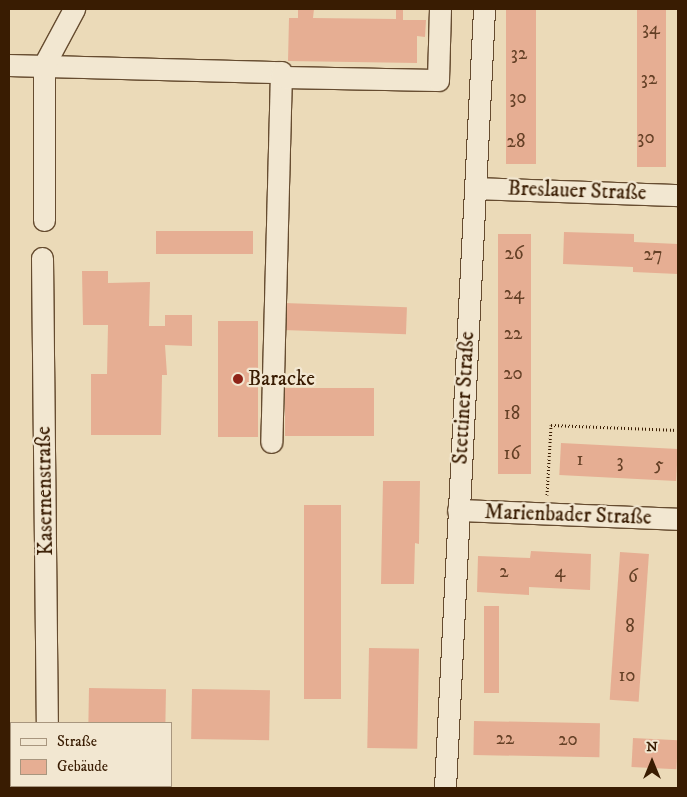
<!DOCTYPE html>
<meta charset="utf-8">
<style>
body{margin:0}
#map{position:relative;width:687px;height:797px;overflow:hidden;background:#ebdab8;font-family:"IM FELL DW Pica",serif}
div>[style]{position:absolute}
.building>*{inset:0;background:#e6ae93;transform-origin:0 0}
.path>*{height:3px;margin-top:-1.5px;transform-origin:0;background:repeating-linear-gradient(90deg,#391c02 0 1px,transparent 0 3.5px)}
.roads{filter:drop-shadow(1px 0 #664c30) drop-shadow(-1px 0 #664c30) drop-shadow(0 1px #664c30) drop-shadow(0 -1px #664c30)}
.minor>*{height:21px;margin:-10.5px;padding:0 10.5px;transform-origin:10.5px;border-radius:10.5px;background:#f2e7d1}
.dots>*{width:14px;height:14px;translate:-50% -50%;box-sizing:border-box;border:2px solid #f2e7d1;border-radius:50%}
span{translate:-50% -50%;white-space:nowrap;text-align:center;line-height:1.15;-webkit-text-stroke:4.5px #f2e7d1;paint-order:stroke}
.number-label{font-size:19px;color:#644026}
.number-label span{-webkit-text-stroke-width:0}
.street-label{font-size:21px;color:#391c02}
.poi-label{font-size:21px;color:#391c02}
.left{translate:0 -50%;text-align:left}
.frame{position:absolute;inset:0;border:10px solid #391c02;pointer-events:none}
.legend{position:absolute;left:10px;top:722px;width:162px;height:65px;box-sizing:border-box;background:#f2e7d1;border:1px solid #a8967e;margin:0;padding:6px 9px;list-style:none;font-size:15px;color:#391c02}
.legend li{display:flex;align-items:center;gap:10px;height:25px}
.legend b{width:25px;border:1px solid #a8967e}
.north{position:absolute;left:627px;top:737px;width:50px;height:50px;-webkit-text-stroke:4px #f2e7d1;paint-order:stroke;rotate:0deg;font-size:14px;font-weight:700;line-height:20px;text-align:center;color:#391c02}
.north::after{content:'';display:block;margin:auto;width:18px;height:22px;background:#391c02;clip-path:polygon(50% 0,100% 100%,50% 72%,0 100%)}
</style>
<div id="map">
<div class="building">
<i style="clip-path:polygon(298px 9px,314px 9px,313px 18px,396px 19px,396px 9px,403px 9px,403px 20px,426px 20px,425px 37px,417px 36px,417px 63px,288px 61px,289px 18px,298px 18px)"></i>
<i style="left:506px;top:9px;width:30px;height:155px"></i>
<i style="left:637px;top:9px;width:29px;height:158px"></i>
<i style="left:156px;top:231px;width:97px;height:23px"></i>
<i style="clip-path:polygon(564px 232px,634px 234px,634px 242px,678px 244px,678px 274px,633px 272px,633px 267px,563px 264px)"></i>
<i style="left:498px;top:234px;width:33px;height:240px"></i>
<i style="clip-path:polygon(82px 271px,108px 271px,108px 283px,150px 282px,149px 326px,165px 326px,165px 315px,192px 315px,192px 346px,165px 345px,167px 375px,162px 375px,161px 435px,91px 435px,91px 374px,107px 374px,108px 325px,83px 325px)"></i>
<i style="left:284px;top:303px;width:123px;height:27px;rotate:2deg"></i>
<i style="left:218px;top:321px;width:40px;height:116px"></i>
<i style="left:285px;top:388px;width:89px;height:48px"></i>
<i style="left:561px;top:443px;width:117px;height:32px;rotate:3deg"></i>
<i style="clip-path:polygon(383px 481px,420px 481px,419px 544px,415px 543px,414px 584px,381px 584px)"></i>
<i style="left:304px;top:505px;width:37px;height:194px"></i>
<i style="clip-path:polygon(531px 551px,591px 554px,590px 590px,529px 587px,529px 595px,477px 592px,478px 556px,530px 558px)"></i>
<i style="left:620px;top:552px;width:29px;height:148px;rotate:4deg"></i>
<i style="left:484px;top:606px;width:15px;height:87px"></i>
<i style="left:369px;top:648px;width:50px;height:100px;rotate:1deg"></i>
<i style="left:89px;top:688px;width:77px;height:35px;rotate:1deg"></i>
<i style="left:192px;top:689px;width:78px;height:50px;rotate:1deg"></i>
<i style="left:474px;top:721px;width:126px;height:34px;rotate:1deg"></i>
<i style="left:633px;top:738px;width:45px;height:29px;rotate:3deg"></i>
<i style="left:92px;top:786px;width:63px;height:2px"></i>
</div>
<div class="path">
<i style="left:547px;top:495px;width:70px;rotate:-86.7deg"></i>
<i style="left:551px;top:425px;width:127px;rotate:2.3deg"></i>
</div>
<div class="roads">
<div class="minor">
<i style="left:9px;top:65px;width:272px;rotate:1.5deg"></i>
<i style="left:281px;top:72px;width:370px;rotate:91.5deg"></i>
<i style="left:281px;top:77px;width:157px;rotate:1.1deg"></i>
<i style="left:438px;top:80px;width:71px;rotate:-88.4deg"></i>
<i style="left:476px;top:188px;width:202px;rotate:2deg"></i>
<i style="left:44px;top:220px;width:155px;rotate:-90deg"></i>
<i style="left:44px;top:65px;width:64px;rotate:-61.8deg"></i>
<i style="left:42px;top:258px;width:465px;rotate:89.4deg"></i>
<i style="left:458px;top:510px;width:220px;rotate:2.3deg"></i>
<i style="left:48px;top:788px;width:2px;rotate:-90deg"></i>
<i style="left:445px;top:788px;width:780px;rotate:-87.13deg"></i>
</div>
</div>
<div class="dots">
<i style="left:238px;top:379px;background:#8f2418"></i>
</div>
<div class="number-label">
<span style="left:651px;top:29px">34</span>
<span style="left:519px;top:54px">32</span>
<span style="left:649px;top:79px">32</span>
<span style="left:518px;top:98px">30</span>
<span style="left:646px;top:138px">30</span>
<span style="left:516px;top:142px">28</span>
<span style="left:514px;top:254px">26</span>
<span style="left:653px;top:255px">27</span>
<span style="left:514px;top:294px">24</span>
<span style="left:513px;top:334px">22</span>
<span style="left:513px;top:374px">20</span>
<span style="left:512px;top:414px">18</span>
<span style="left:512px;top:454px">16</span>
<span style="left:580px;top:460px">1</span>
<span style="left:620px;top:462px">3</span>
<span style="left:659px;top:465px">5</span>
<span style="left:504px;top:572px">2</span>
<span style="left:560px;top:572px">4</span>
<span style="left:633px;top:577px">6</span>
<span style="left:630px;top:627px">8</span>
<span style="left:627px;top:676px">10</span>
<span style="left:505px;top:739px">22</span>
<span style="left:568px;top:740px">20</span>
</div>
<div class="street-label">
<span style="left:577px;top:191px;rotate:2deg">Breslauer Straße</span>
<span style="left:464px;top:398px;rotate:-87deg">Stettiner Straße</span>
<span style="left:45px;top:491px;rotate:-91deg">Kasernenstraße</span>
<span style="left:568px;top:515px;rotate:2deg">Marienbader Straße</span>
</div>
<div class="poi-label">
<span class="left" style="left:248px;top:379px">Baracke</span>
</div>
<div class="frame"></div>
<ul class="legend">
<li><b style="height:6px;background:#f2e7d1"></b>Straße</li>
<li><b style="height:14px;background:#e6ae93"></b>Gebäude</li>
</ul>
<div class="north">N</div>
</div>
